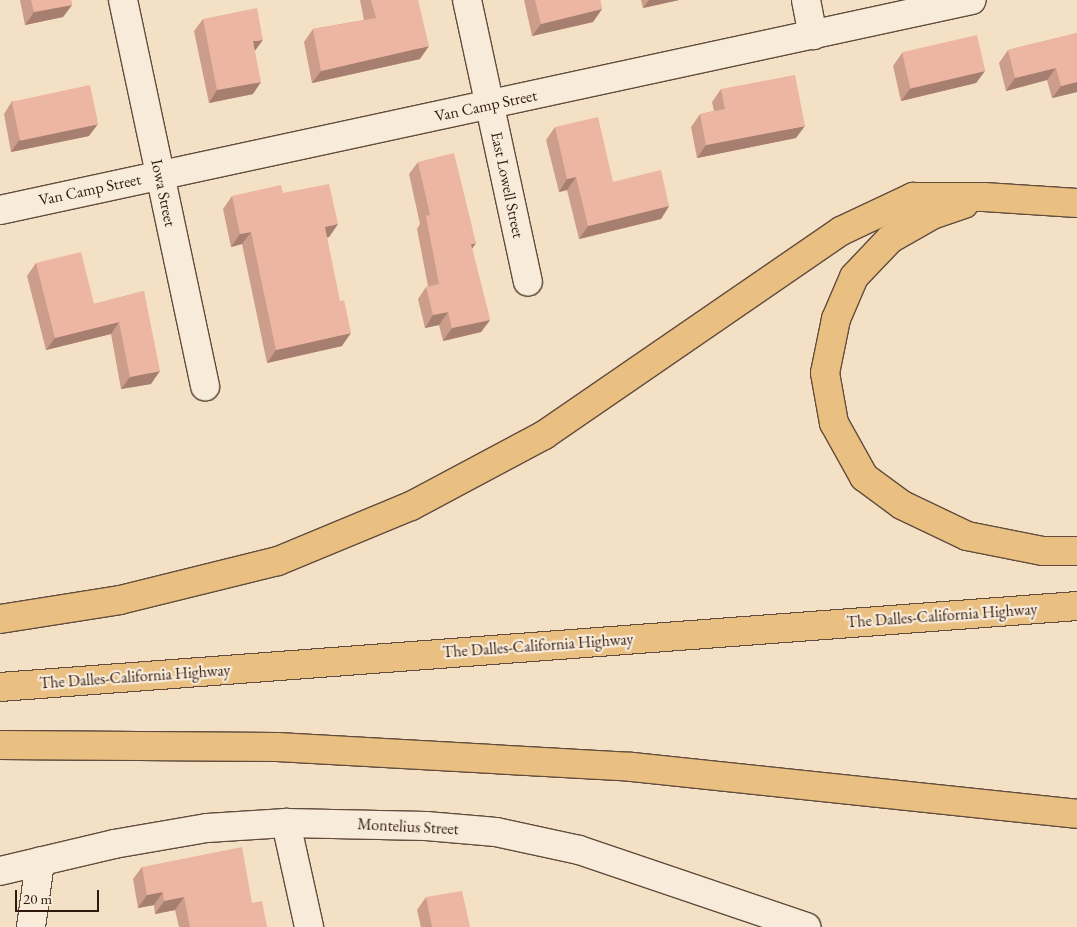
<!DOCTYPE html>
<style>
body{margin:0}
#map{position:relative;width:1077px;height:927px;overflow:hidden;background:#f4e0c4;font-family:"EB Garamond",serif}
div>[style]{position:absolute}
.roads{filter:drop-shadow(1px 0 #614c3d) drop-shadow(-1px 0 #614c3d) drop-shadow(0 1px #614c3d) drop-shadow(0 -1px #614c3d)}
.minor>*{height:28px;margin:-14px;padding:0 14px;transform-origin:14px;border-radius:14px;background:#f8ebd9}
.highway>*{height:28px;margin:-14px;padding:0 14px;transform-origin:14px;border-radius:14px;background:#eac082}
.wall>*{inset:0;background:#cc9d8b}
.shaded-wall>*{inset:0;background:#a67f71}
.building>*{inset:0;background:#edb6a2;transform-origin:0 0}
span{translate:-50% -50%;white-space:nowrap;text-align:center;line-height:1.15;-webkit-text-stroke:4.5px #f8ebd9;paint-order:stroke}
.street-label{font-size:16px;color:#301a10}
.scale{position:absolute;left:15px;top:890px;width:84px;height:22px;box-sizing:border-box;border:2px solid #301a10;border-top:0;padding-left:6px;font-size:15px;line-height:18px;white-space:nowrap;color:#301a10;-webkit-text-stroke:4px #f8ebd9;paint-order:stroke}
</style>
<div id="map">
<div class="roads">
<div class="minor">
<i style="left:123px;top:0;width:395px;rotate:78deg"></i>
<i style="left:467px;top:0;width:288px;rotate:77.8deg"></i>
<i style="left:806px;top:0;width:36px;rotate:79deg"></i>
<i style="left:0;top:210px;width:994px;rotate:-12.19deg"></i>
<i style="left:286px;top:823px;width:107px;rotate:77.5deg"></i>
<i style="left:0;top:871px;width:117px;rotate:-13.3deg"></i>
<i style="left:114px;top:844px;width:94px;rotate:-9.8deg"></i>
<i style="left:207px;top:828px;width:79px;rotate:-3.6deg"></i>
<i style="left:286px;top:823px;width:140px;rotate:1.2deg"></i>
<i style="left:426px;top:826px;width:70px;rotate:4.9deg"></i>
<i style="left:496px;top:832px;width:85px;rotate:12.2deg"></i>
<i style="left:579px;top:850px;width:240px;rotate:18.7deg"></i>
<i style="left:31px;top:927px;width:66px;rotate:-82.1deg"></i>
</div>
<div class="highway">
<i style="left:964px;top:204px;width:34px;rotate:161deg"></i>
<i style="left:932px;top:215px;width:48px;rotate:150.3deg"></i>
<i style="left:890px;top:239px;width:52px;rotate:133.5deg"></i>
<i style="left:854px;top:277px;width:46px;rotate:113.2deg"></i>
<i style="left:836px;top:319px;width:55px;rotate:101.5deg"></i>
<i style="left:825px;top:373px;width:51px;rotate:79.8deg"></i>
<i style="left:834px;top:423px;width:62px;rotate:60.9deg"></i>
<i style="left:864px;top:477px;width:47px;rotate:36.4deg"></i>
<i style="left:902px;top:505px;width:72px;rotate:25.5deg"></i>
<i style="left:967px;top:536px;width:77px;rotate:11.2deg"></i>
<i style="left:1043px;top:551px;width:34px"></i>
<i style="left:0;top:619px;width:121px;rotate:-9deg"></i>
<i style="left:120px;top:600px;width:163px;rotate:-13.9deg"></i>
<i style="left:278px;top:561px;width:144px;rotate:-22.5deg"></i>
<i style="left:411px;top:506px;width:151px;rotate:-28.1deg"></i>
<i style="left:544px;top:435px;width:360px;rotate:-34.5deg"></i>
<i style="left:841px;top:231px;width:80px;rotate:-25.3deg"></i>
<i style="left:913px;top:197px;width:71px"></i>
<i style="left:984px;top:197px;width:93px;rotate:3.7deg"></i>
<i style="left:0;top:687px;width:1080px;rotate:-4.3deg"></i>
<i style="left:0;top:745px;width:277px;rotate:0.4deg"></i>
<i style="left:277px;top:747px;width:356px;rotate:3.2deg"></i>
<i style="left:632px;top:767px;width:447px;rotate:6deg"></i>
</div>
</div>
<div class="wall">
<i style="clip-path:polygon(20px 0,71px 0,72px 5px,63px 17px,25px 25px)"></i>
<i style="clip-path:polygon(360px 0,418px 0,420px 59px,312px 83px,304px 42px,313px 29px,364px 20px)"></i>
<i style="clip-path:polygon(524px 0,600px 0,602px 9px,593px 22px,532px 36px)"></i>
<i style="clip-path:polygon(641px 0,679px 0,643px 8px)"></i>
<i style="clip-path:polygon(203px 19px,255px 51px,253px 94px,209px 103px,194px 31px)"></i>
<i style="clip-path:polygon(1077px 33px,1077px 92px,1052px 98px,1047px 80px,1006px 91px,999px 63px,1008px 50px)"></i>
<i style="clip-path:polygon(902px 53px,985px 71px,976px 83px,901px 101px,893px 66px)"></i>
<i style="clip-path:polygon(721px 89px,796px 138px,697px 158px,691px 127px,700px 114px,714px 111px,712px 102px)"></i>
<i style="clip-path:polygon(12px 101px,89px 136px,11px 152px,4px 114px)"></i>
<i style="clip-path:polygon(555px 127px,613px 182px,669px 206px,661px 219px,579px 239px,567px 190px,559px 192px,546px 140px)"></i>
<i style="clip-path:polygon(418px 162px,472px 249px,490px 320px,481px 332px,443px 341px,439px 325px,425px 328px,418px 299px,426px 287px,428px 286px,417px 229px,420px 224px,409px 174px)"></i>
<i style="clip-path:polygon(283px 193px,338px 224px,329px 237px,327px 237px,342px 346px,267px 363px,242px 244px,231px 247px,223px 209px,232px 196px)"></i>
<i style="clip-path:polygon(36px 263px,94px 304px,144px 291px,151px 384px,121px 389px,111px 334px,46px 350px,27px 276px)"></i>
<i style="clip-path:polygon(142px 867px,252px 903px,267px 927px,179px 927px,175px 910px,155px 914px,154px 905px,138px 908px,133px 879px)"></i>
<i style="clip-path:polygon(426px 897px,470px 927px,421px 927px,417px 910px)"></i>
</div>
<div class="shaded-wall">
<i style="clip-path:polygon(649px 0,679px 0,643px 8px)"></i>
<i style="clip-path:polygon(72px 5px,63px 17px,25px 25px,34px 12px)"></i>
<i style="clip-path:polygon(602px 9px,593px 22px,532px 36px,541px 24px)"></i>
<i style="clip-path:polygon(263px 40px,254px 52px,253px 41px)"></i>
<i style="clip-path:polygon(429px 46px,420px 59px,312px 83px,321px 71px)"></i>
<i style="clip-path:polygon(1056px 68px,1047px 80px,1006px 91px,1015px 78px)"></i>
<i style="clip-path:polygon(985px 71px,976px 83px,901px 101px,910px 89px)"></i>
<i style="clip-path:polygon(261px 82px,253px 94px,209px 103px,217px 90px)"></i>
<i style="clip-path:polygon(1077px 82px,1077px 92px,1052px 98px,1061px 86px)"></i>
<i style="clip-path:polygon(98px 124px,89px 136px,11px 152px,20px 139px)"></i>
<i style="clip-path:polygon(805px 126px,796px 138px,697px 158px,706px 145px)"></i>
<i style="clip-path:polygon(576px 177px,567px 190px,559px 192px,567px 179px)"></i>
<i style="clip-path:polygon(669px 206px,661px 219px,579px 239px,588px 226px)"></i>
<i style="clip-path:polygon(338px 224px,329px 237px,316px 240px,325px 227px)"></i>
<i style="clip-path:polygon(251px 232px,242px 244px,231px 247px,240px 234px)"></i>
<i style="clip-path:polygon(476px 243px,467px 256px,471px 244px)"></i>
<i style="clip-path:polygon(448px 312px,439px 325px,425px 328px,433px 315px)"></i>
<i style="clip-path:polygon(490px 320px,481px 332px,443px 341px,452px 328px)"></i>
<i style="clip-path:polygon(119px 322px,111px 334px,46px 350px,55px 338px)"></i>
<i style="clip-path:polygon(351px 333px,342px 346px,267px 363px,276px 350px)"></i>
<i style="clip-path:polygon(160px 371px,151px 384px,121px 389px,130px 377px)"></i>
<i style="clip-path:polygon(163px 892px,154px 905px,138px 908px,147px 895px)"></i>
<i style="clip-path:polygon(184px 897px,175px 910px,155px 914px,164px 901px)"></i>
</div>
<div class="building">
<i style="clip-path:polygon(31px 0,71px 0,72px 5px,34px 12px)"></i>
<i style="clip-path:polygon(371px 0,418px 0,429px 46px,321px 71px,313px 29px,376px 18px)"></i>
<i style="clip-path:polygon(535px 0,600px 0,602px 9px,541px 24px)"></i>
<i style="clip-path:polygon(257px 8px,263px 40px,253px 41px,261px 82px,217px 90px,203px 19px)"></i>
<i style="clip-path:polygon(1077px 33px,1077px 82px,1061px 86px,1056px 68px,1015px 78px,1008px 50px)"></i>
<i style="left:977px;top:35px;width:37px;height:77px;rotate:77deg"></i>
<i style="clip-path:polygon(795px 75px,805px 126px,706px 145px,700px 114px,725px 109px,721px 89px)"></i>
<i style="left:90px;top:85px;width:40px;height:80px;rotate:78deg"></i>
<i style="clip-path:polygon(598px 117px,613px 182px,661px 170px,669px 206px,588px 226px,576px 177px,567px 179px,555px 127px)"></i>
<i style="clip-path:polygon(454px 153px,476px 243px,471px 244px,490px 320px,452px 328px,448px 312px,433px 315px,426px 287px,439px 284px,426px 216px,430px 215px,418px 162px)"></i>
<i style="clip-path:polygon(329px 184px,338px 224px,325px 227px,340px 301px,344px 300px,351px 333px,276px 350px,251px 232px,240px 234px,232px 196px,281px 185px,283px 193px)"></i>
<i style="clip-path:polygon(81px 252px,94px 304px,144px 291px,160px 371px,130px 377px,119px 322px,55px 338px,36px 263px)"></i>
<i style="clip-path:polygon(242px 847px,252px 903px,262px 901px,267px 927px,190px 927px,184px 897px,164px 901px,163px 892px,147px 895px,142px 867px)"></i>
<i style="clip-path:polygon(462px 891px,470px 927px,432px 927px,426px 897px)"></i>
</div>
<div class="street-label">
<span style="left:486px;top:106px;rotate:-12deg">Van Camp Street</span>
<span style="left:507px;top:185px;rotate:78deg">East Lowell Street</span>
<span style="left:90px;top:190px;rotate:-12deg">Van Camp Street</span>
<span style="left:163px;top:193px;rotate:78deg">Iowa Street</span>
<span style="left:942px;top:616px;rotate:-4deg">The Dalles-California Highway</span>
<span style="left:538px;top:646px;rotate:-4deg">The Dalles-California Highway</span>
<span style="left:135px;top:677px;rotate:-4deg">The Dalles-California Highway</span>
<span style="left:408px;top:827px;rotate:3deg">Montelius Street</span>
</div>
<div class="scale">20 m</div>
</div>
